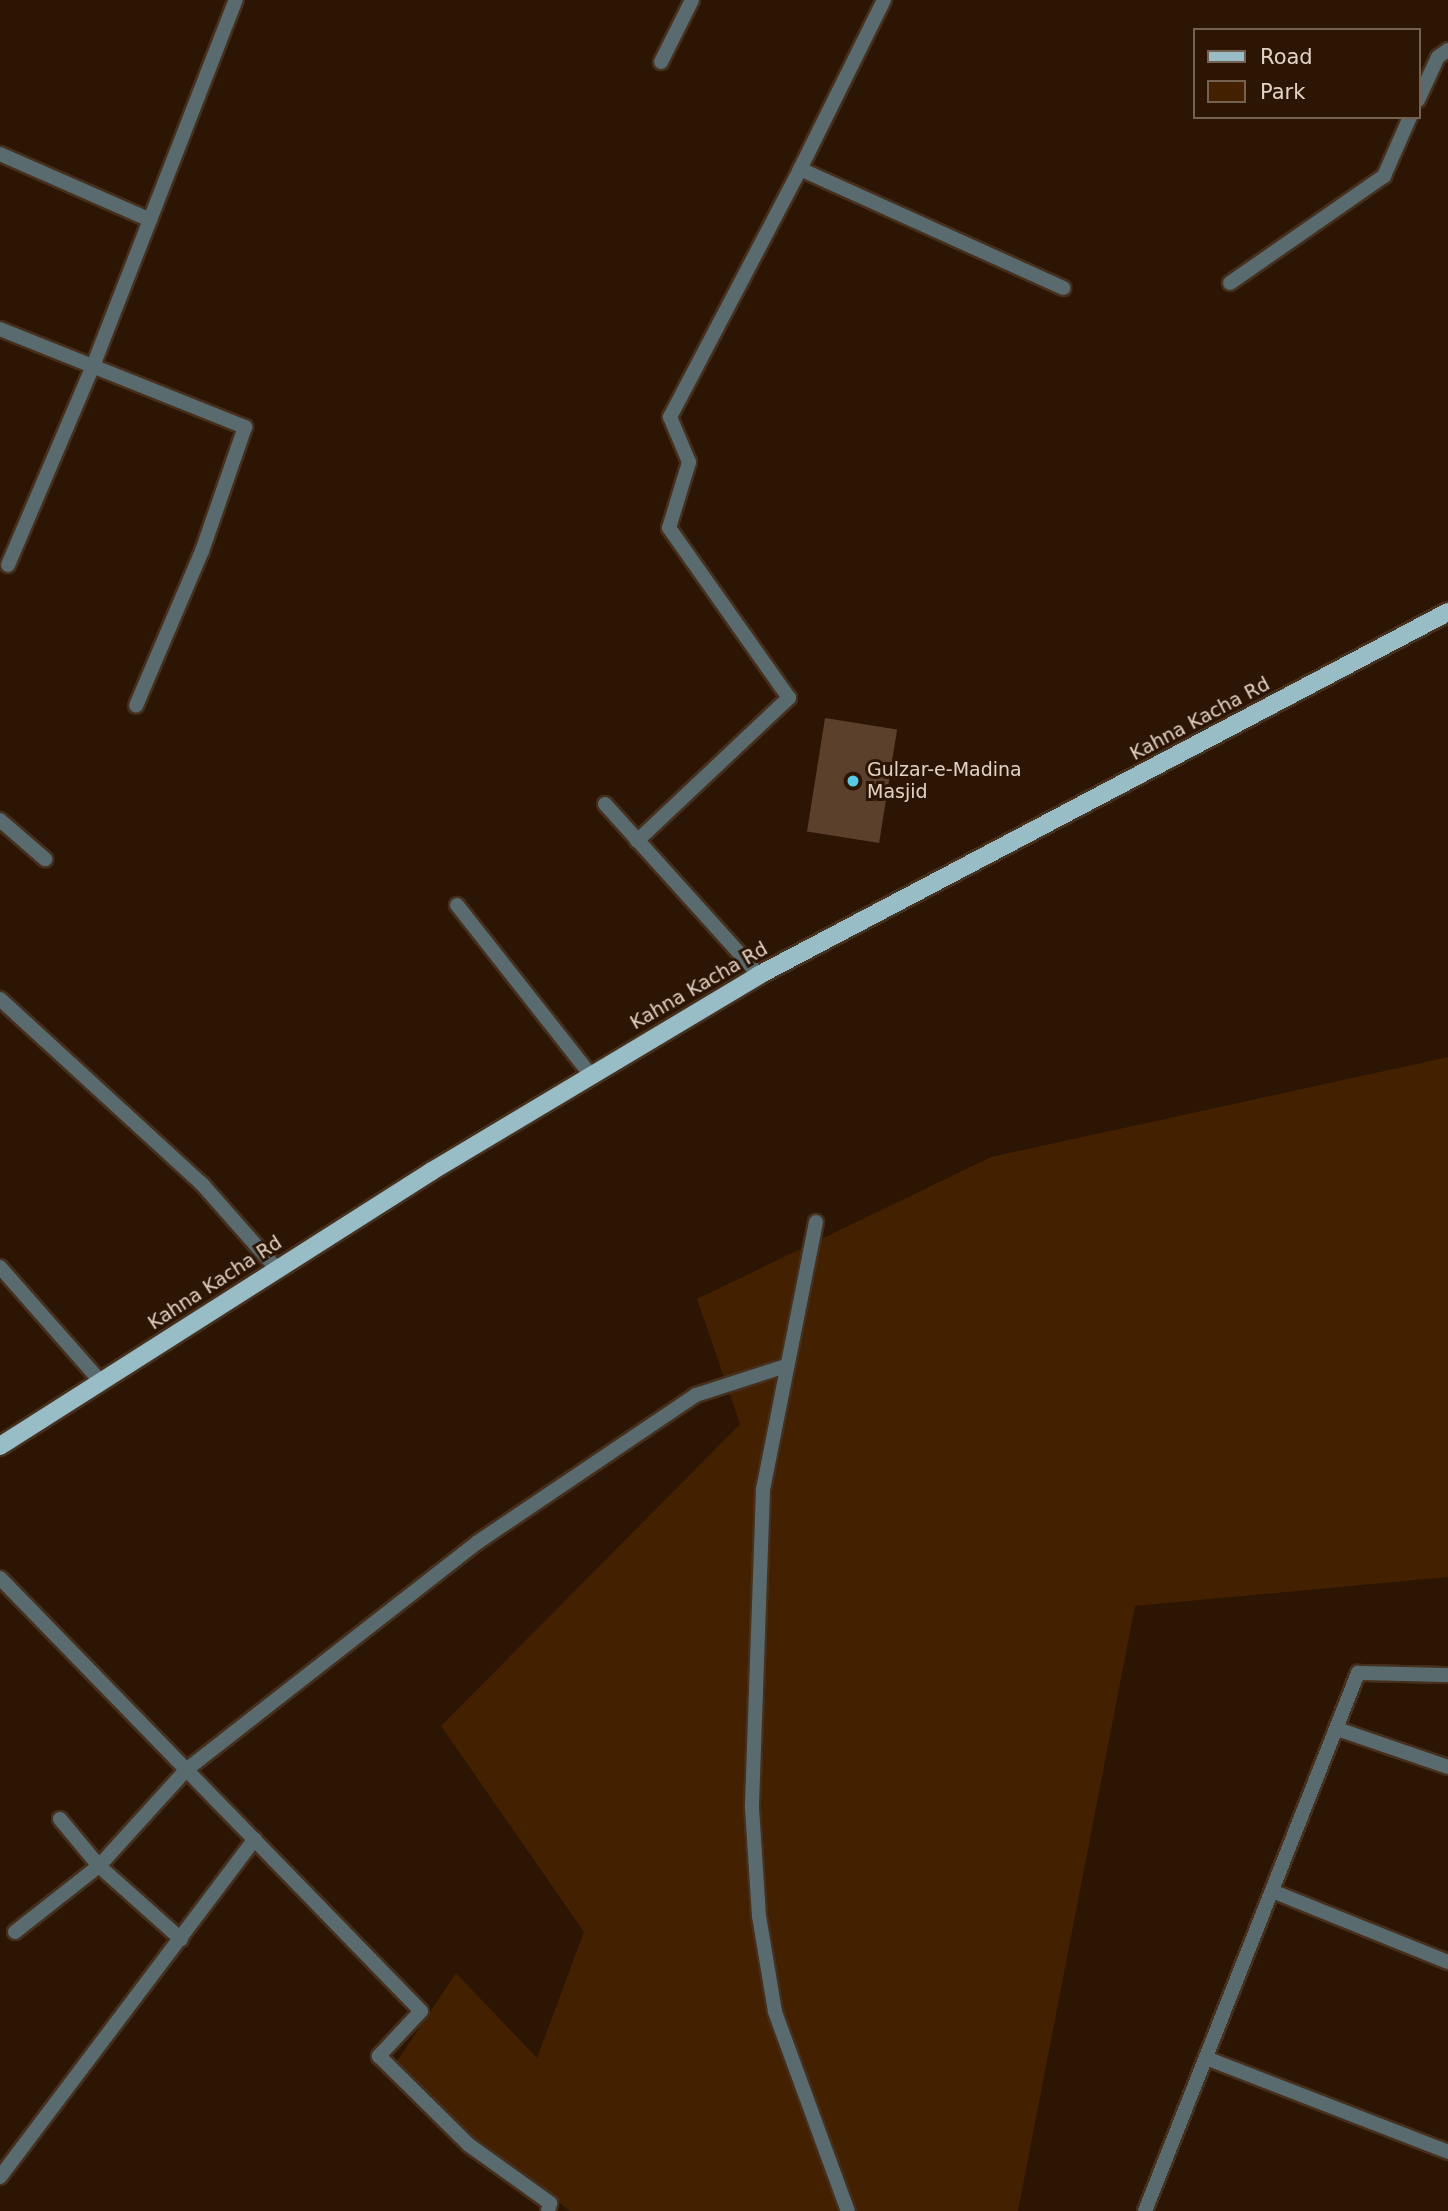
<!DOCTYPE html>
<style>
body{margin:0}
#map{position:relative;width:1448px;height:2211px;overflow:hidden;background:#2c1502;font-family:"DejaVu Sans",sans-serif}
div>[style]{position:absolute}
.green>*{inset:0;background:#422000}
.building>*{inset:0;background:#5b402c;transform-origin:0 0}
.roads{filter:drop-shadow(2px 0 #452f1d) drop-shadow(-2px 0 #452f1d) drop-shadow(0 2px #452f1d) drop-shadow(0 -2px #452f1d)}
.minor>*{height:14px;margin:-7px;padding:0 7px;transform-origin:7px;border-radius:7px;background:#5a6b70}
.primary>*{height:18px;margin:-9px;padding:0 9px;transform-origin:9px;border-radius:9px;background:#98bdc7}
.dots>*{width:19px;height:19px;translate:-50% -50%;box-sizing:border-box;border:4px solid #2c1502;border-radius:50%}
span{translate:-50% -50%;white-space:nowrap;text-align:center;line-height:1.15;-webkit-text-stroke:6px #2c1502;paint-order:stroke}
.street-label{font-size:19px;color:#e2d2c6}
.poi-label{font-size:19px;color:#e2d2c6}
.left{translate:0 -50%;text-align:left}
.legend{position:absolute;left:1193px;top:28px;width:228px;height:91px;box-sizing:border-box;background:#2c1502;border:2px solid #756150;margin:0;padding:9px 12px;list-style:none;font-size:21px;color:#e2d2c6}
.legend li{display:flex;align-items:center;gap:14px;height:35px}
.legend b{width:35px;border:2px solid #756150}
</style>
<div id="map">
<div class="green">
<i style="clip-path:polygon(1448px 1057px,1448px 1577px,1135px 1606px,1018px 2211px,570px 2211px,387px 2076px,456px 1973px,537px 2058px,584px 1932px,441px 1726px,740px 1424px,697px 1299px,991px 1157px)"></i>
</div>
<div class="building">
<i style="left:825px;top:718px;width:73px;height:115px;rotate:9deg"></i>
</div>
<div class="roads">
<div class="minor">
<i style="left:884px;top:0;width:189px;rotate:116.4deg"></i>
<i style="left:800px;top:169px;width:289px;rotate:24.3deg"></i>
<i style="left:661px;top:62px;width:69px;rotate:-63.4deg"></i>
<i style="left:1418px;top:100px;width:47px;rotate:-65.1deg"></i>
<i style="left:1438px;top:57px;width:12px;rotate:-35deg"></i>
<i style="left:0;top:154px;width:164px;rotate:23.7deg"></i>
<i style="left:1230px;top:283px;width:188px;rotate:-34.8deg"></i>
<i style="left:1384px;top:176px;width:64px;rotate:-66.2deg"></i>
<i style="left:0;top:329px;width:264px;rotate:21.8deg"></i>
<i style="left:245px;top:427px;width:131px;rotate:109.1deg"></i>
<i style="left:202px;top:551px;width:168px;rotate:113.1deg"></i>
<i style="left:8px;top:565px;width:216px;rotate:-66.9deg"></i>
<i style="left:93px;top:366px;width:393px;rotate:-68.7deg"></i>
<i style="left:605px;top:804px;width:230px;rotate:48deg"></i>
<i style="left:0;top:820px;width:60px;rotate:40.9deg"></i>
<i style="left:637px;top:841px;width:209px;rotate:-43.3deg"></i>
<i style="left:789px;top:698px;width:208px;rotate:-125.2deg"></i>
<i style="left:669px;top:528px;width:69px;rotate:-73.1deg"></i>
<i style="left:689px;top:462px;width:49px;rotate:-112.9deg"></i>
<i style="left:670px;top:417px;width:280px;rotate:-62.3deg"></i>
<i style="left:457px;top:905px;width:215px;rotate:51.8deg"></i>
<i style="left:0;top:999px;width:274px;rotate:42.5deg"></i>
<i style="left:202px;top:1184px;width:112px;rotate:48.6deg"></i>
<i style="left:816px;top:1222px;width:273px;rotate:101.2deg"></i>
<i style="left:763px;top:1490px;width:318px;rotate:92deg"></i>
<i style="left:752px;top:1808px;width:108px;rotate:86.3deg"></i>
<i style="left:759px;top:1916px;width:97px;rotate:80.5deg"></i>
<i style="left:775px;top:2012px;width:212px;rotate:69.9deg"></i>
<i style="left:0;top:1267px;width:153px;rotate:48.7deg"></i>
<i style="left:0;top:1578px;width:604px;rotate:45.81deg"></i>
<i style="left:421px;top:2011px;width:62px;rotate:133deg"></i>
<i style="left:379px;top:2056px;width:127px;rotate:44.7deg"></i>
<i style="left:469px;top:2145px;width:100px;rotate:35.6deg"></i>
<i style="left:550px;top:2203px;width:8px;rotate:104deg"></i>
<i style="left:1337px;top:1729px;width:117px;rotate:18.9deg"></i>
<i style="left:60px;top:1819px;width:61px;rotate:50.3deg"></i>
<i style="left:99px;top:1866px;width:110px;rotate:41.7deg"></i>
<i style="left:1272px;top:1891px;width:190px;rotate:22deg"></i>
<i style="left:15px;top:1932px;width:107px;rotate:-38.2deg"></i>
<i style="left:99px;top:1866px;width:130px;rotate:-47.8deg"></i>
<i style="left:186px;top:1770px;width:370px;rotate:-38deg"></i>
<i style="left:478px;top:1542px;width:263px;rotate:-34deg"></i>
<i style="left:696px;top:1395px;width:95px;rotate:-17.9deg"></i>
<i style="left:1206px;top:2058px;width:260px;rotate:21.2deg"></i>
<i style="left:0;top:2177px;width:423px;rotate:-53deg"></i>
<i style="left:1145px;top:2211px;width:579px;rotate:-68.4deg"></i>
<i style="left:1358px;top:1673px;width:90px;rotate:1.3deg"></i>
</div>
<div class="primary">
<i style="left:0;top:1446px;width:512px;rotate:-32.48deg"></i>
<i style="left:432px;top:1171px;width:381px;rotate:-30.9deg"></i>
<i style="left:759px;top:975px;width:779px;rotate:-27.78deg"></i>
</div>
</div>
<div class="dots">
<i style="left:853px;top:781px;background:#59c8e4"></i>
</div>
<div class="street-label">
<span style="left:1200px;top:719px;rotate:-28deg">Kahna Kacha Rd</span>
<span style="left:699px;top:986px;rotate:-30deg">Kahna Kacha Rd</span>
<span style="left:215px;top:1283px;rotate:-33deg">Kahna Kacha Rd</span>
</div>
<div class="poi-label">
<span class="left" style="left:867px;top:781px">Gulzar-e-Madina<br>Masjid</span>
</div>
<ul class="legend">
<li><b style="height:9px;background:#98bdc7"></b>Road</li>
<li><b style="height:19px;background:#422000"></b>Park</li>
</ul>
</div>
